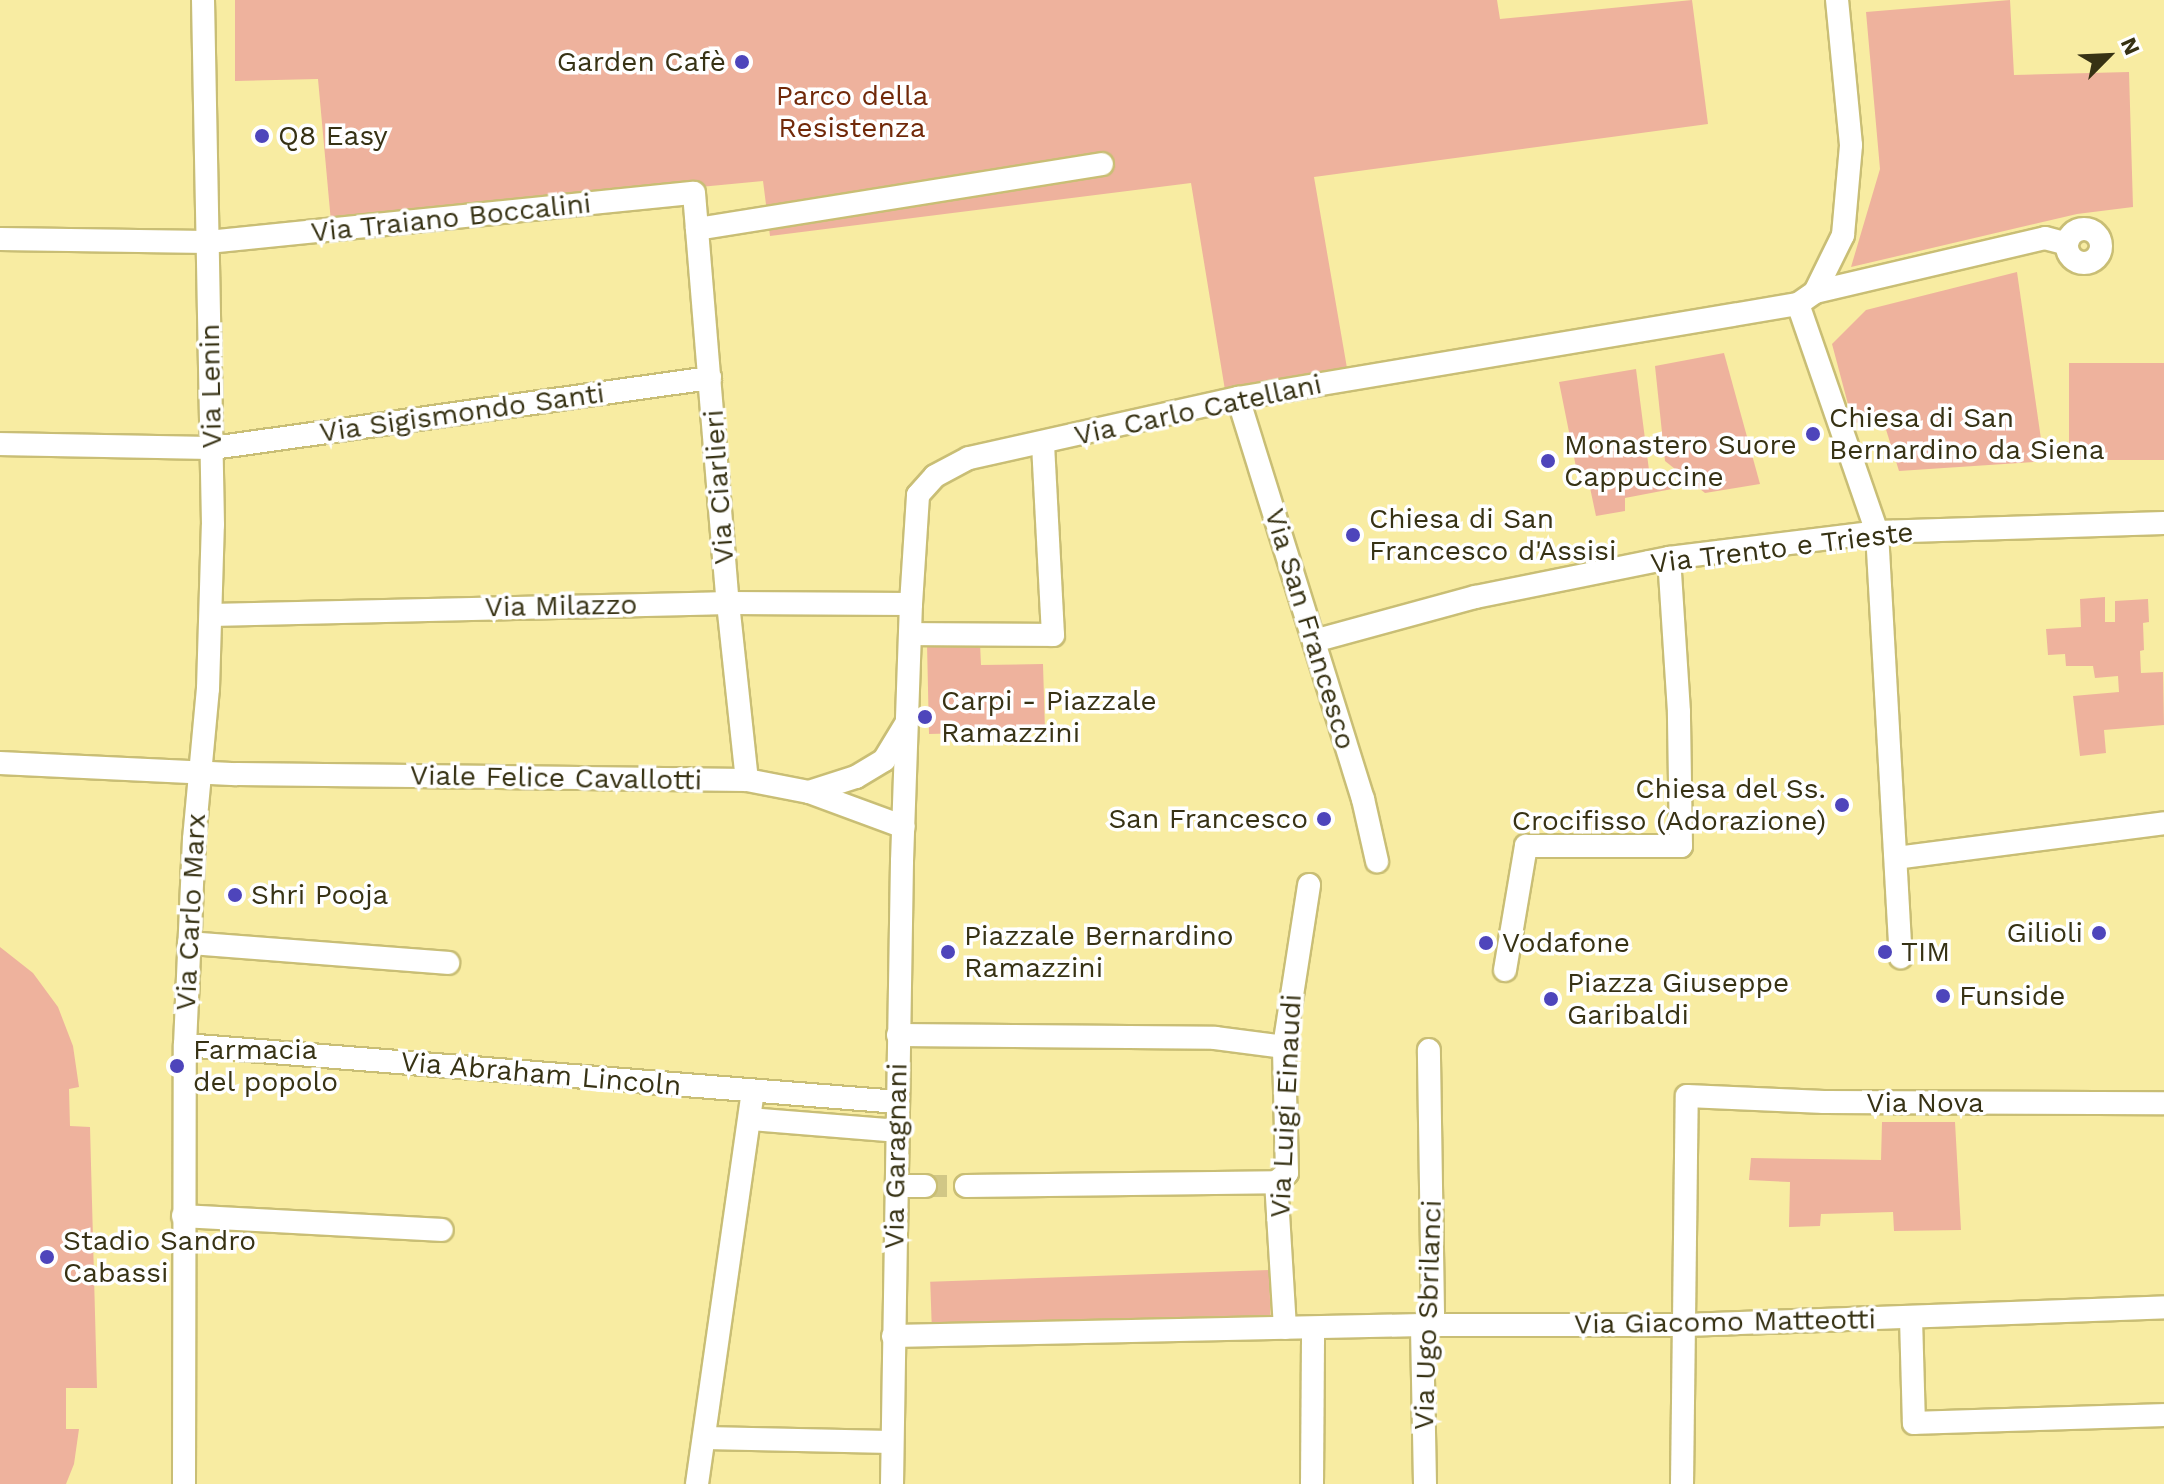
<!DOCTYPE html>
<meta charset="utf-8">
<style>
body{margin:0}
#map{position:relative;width:2164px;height:1484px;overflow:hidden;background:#f8eca2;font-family:"Work Sans",sans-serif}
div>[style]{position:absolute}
.green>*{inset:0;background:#eeb29d;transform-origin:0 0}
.minor-tunnel>*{height:22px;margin-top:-11px;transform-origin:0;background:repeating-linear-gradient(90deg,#d1c786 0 22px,transparent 0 33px)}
.roads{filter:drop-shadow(2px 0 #c9be75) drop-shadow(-2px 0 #c9be75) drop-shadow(0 2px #c9be75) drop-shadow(0 -2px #c9be75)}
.minor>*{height:22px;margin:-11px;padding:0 11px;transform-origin:11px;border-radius:11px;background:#fff}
.minor>.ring{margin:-11px;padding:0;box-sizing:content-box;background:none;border:22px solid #fff;border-radius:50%}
.dots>*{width:22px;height:22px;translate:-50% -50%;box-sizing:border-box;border:4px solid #fff;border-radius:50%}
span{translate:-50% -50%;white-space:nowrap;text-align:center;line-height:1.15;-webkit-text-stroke:7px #fff;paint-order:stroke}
.poi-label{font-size:28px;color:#373214}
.right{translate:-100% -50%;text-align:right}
.left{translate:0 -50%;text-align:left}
.park-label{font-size:28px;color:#712909}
.street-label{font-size:28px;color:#373214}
.north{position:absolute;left:2068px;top:16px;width:80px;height:80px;-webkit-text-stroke:6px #fff;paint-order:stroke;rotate:66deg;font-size:22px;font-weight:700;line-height:32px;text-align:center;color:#373214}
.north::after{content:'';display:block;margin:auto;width:28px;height:36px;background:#373214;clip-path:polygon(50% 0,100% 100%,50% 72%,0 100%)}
</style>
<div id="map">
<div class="green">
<i style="clip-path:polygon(235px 0,1497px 0,1500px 19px,1692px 0,1708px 124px,1314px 177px,1347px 368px,1225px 390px,1191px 183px,770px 236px,763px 181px,331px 222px,318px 79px,235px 81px)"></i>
<i style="clip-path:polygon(2010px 0,2014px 75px,2129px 72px,2133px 207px,2077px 214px,1851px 267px,1880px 169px,1866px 12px)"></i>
<i style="clip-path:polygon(2017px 272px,2041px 439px,2048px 461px,1899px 471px,1883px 420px,1853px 423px,1832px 344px,1866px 310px)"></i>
<i style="clip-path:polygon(1724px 353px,1760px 484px,1705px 493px,1665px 461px,1655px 366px)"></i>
<i style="left:2164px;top:363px;width:97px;height:95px;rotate:90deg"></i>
<i style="clip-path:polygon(1636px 369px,1649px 470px,1672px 489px,1625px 498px,1625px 511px,1596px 516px,1589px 483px,1579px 482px,1559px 382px)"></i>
<i style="clip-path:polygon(2105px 597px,2105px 622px,2115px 622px,2115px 601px,2148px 599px,2149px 622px,2143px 623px,2144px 650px,2140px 651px,2141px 673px,2163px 672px,2164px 725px,2104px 730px,2106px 753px,2080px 756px,2073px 696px,2119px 692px,2118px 676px,2095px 678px,2093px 666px,2066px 666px,2065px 654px,2048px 655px,2046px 629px,2081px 627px,2080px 599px)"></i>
<i style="clip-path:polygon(980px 643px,981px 665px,1043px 664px,1045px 731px,929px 734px,927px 644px)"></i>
<i style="clip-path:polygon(0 947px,33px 973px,58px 1007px,73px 1046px,79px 1087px,69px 1089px,70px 1126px,90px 1127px,97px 1388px,66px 1388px,66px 1429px,79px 1429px,74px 1464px,66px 1484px,0 1484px)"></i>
<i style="clip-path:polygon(1882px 1122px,1955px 1122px,1961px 1230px,1894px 1231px,1893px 1212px,1821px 1214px,1820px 1226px,1789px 1227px,1790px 1182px,1749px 1180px,1751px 1158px,1881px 1160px)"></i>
<i style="left:1269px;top:1270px;width:47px;height:339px;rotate:88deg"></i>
</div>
<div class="minor-tunnel">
<i style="left:925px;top:1186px;width:41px"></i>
</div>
<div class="roads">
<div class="minor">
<i style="left:697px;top:229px;width:410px;rotate:-9.1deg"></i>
<i class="ring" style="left:2067px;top:229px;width:12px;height:12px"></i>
<i style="left:0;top:239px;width:208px;rotate:0.8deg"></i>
<i style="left:208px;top:242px;width:488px;rotate:-5.8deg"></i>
<i style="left:694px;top:193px;width:411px;rotate:85.3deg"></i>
<i style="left:728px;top:603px;width:178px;rotate:83.9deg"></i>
<i style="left:1815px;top:292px;width:236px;rotate:-13.2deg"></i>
<i style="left:2045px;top:238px;width:23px;rotate:15deg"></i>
<i style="left:1798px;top:304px;width:241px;rotate:70.9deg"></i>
<i style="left:1877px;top:532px;width:426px;rotate:86.8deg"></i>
<i style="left:1238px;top:398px;width:420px;rotate:72.7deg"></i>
<i style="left:1363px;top:799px;width:64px;rotate:77.3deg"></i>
<i style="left:0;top:444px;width:213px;rotate:1.1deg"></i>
<i style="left:213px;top:448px;width:502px;rotate:-8.02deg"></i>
<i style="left:211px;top:615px;width:517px;rotate:-1.33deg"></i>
<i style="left:728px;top:603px;width:183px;rotate:0.3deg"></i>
<i style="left:910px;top:634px;width:143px;rotate:0.4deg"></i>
<i style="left:1053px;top:635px;width:192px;rotate:-93deg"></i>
<i style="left:1314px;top:641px;width:167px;rotate:-15.3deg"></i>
<i style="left:1475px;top:597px;width:198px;rotate:-11.4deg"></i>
<i style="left:1669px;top:558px;width:210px;rotate:-7.1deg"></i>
<i style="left:1877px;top:532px;width:287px;rotate:-1.8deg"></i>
<i style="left:0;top:763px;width:237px;rotate:2.7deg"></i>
<i style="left:237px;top:774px;width:510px;rotate:0.67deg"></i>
<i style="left:747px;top:780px;width:63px;rotate:11deg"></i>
<i style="left:809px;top:792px;width:101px;rotate:20.2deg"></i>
<i style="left:809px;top:792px;width:49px;rotate:-17.7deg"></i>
<i style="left:856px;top:777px;width:33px;rotate:-31deg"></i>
<i style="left:884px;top:760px;width:44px;rotate:-58.8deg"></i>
<i style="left:1896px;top:858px;width:270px;rotate:-7.4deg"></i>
<i style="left:189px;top:943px;width:260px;rotate:4.4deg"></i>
<i style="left:1505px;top:970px;width:126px;rotate:-80.4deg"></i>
<i style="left:1526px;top:846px;width:155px"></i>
<i style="left:1681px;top:846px;width:134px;rotate:-90.9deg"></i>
<i style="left:1679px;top:712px;width:154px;rotate:-93.7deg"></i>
<i style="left:898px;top:1035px;width:317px;rotate:0.5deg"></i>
<i style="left:1215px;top:1038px;width:70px;rotate:7.4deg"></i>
<i style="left:185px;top:1045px;width:715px;rotate:4.57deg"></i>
<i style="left:750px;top:1119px;width:148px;rotate:4.6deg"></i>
<i style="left:897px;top:1186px;width:28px"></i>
<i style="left:966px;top:1186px;width:310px;rotate:-0.7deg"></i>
<i style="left:183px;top:1216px;width:259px;rotate:3.1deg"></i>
<i style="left:1911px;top:1318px;width:105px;rotate:88.4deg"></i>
<i style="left:1914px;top:1423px;width:250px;rotate:-1.8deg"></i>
<i style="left:1285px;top:1328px;width:146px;rotate:-93.5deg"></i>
<i style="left:1276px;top:1182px;width:14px;rotate:-39deg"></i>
<i style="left:1287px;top:1173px;width:126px;rotate:-91.4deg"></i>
<i style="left:1284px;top:1047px;width:164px;rotate:-81.2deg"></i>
<i style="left:893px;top:1336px;width:529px;rotate:-1.19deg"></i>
<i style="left:1422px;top:1325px;width:261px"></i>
<i style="left:1683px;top:1325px;width:481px;rotate:-2.1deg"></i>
<i style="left:704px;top:1438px;width:188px;rotate:1.2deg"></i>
<i style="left:184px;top:1484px;width:439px;rotate:-89.9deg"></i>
<i style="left:185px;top:1045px;width:206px;rotate:-87.5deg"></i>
<i style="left:194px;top:839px;width:151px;rotate:-84.7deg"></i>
<i style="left:208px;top:689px;width:164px;rotate:-88.3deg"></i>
<i style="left:213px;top:525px;width:525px;rotate:-91.09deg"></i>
<i style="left:697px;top:1484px;width:396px;rotate:-81.9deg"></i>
<i style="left:892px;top:1484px;width:623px;rotate:-89.08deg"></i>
<i style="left:902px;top:861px;width:257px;rotate:-88deg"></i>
<i style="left:911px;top:604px;width:109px;rotate:-86.3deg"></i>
<i style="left:918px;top:495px;width:25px;rotate:-48deg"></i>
<i style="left:935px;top:476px;width:38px;rotate:-28deg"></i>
<i style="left:969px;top:458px;width:276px;rotate:-12.6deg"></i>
<i style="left:1238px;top:398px;width:568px;rotate:-9.53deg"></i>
<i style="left:1798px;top:304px;width:21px;rotate:-35deg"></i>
<i style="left:1815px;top:292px;width:64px;rotate:-63.8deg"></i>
<i style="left:1843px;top:235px;width:90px;rotate:-84.9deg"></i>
<i style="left:1851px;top:145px;width:146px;rotate:-95.5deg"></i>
<i style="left:1312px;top:1484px;width:156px;rotate:-89.6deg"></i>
<i style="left:1425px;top:1484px;width:159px;rotate:-91.1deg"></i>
<i style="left:1422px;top:1325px;width:16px;rotate:-47deg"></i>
<i style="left:1433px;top:1313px;width:263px;rotate:-90.9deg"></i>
<i style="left:1682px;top:1484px;width:388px;rotate:-89.3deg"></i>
<i style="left:1687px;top:1096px;width:137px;rotate:2.5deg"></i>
<i style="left:1824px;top:1102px;width:340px;rotate:0.2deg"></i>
</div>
</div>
<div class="dots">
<i style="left:742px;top:62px;background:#4e45bb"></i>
<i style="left:262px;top:136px;background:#4e45bb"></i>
<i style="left:1813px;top:434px;background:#4e45bb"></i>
<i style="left:1548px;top:461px;background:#4e45bb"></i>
<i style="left:1353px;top:535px;background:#4e45bb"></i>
<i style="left:925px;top:717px;background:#4e45bb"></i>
<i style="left:1842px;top:805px;background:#4e45bb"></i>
<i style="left:1324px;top:819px;background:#4e45bb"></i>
<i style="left:235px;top:895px;background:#4e45bb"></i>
<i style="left:2099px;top:933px;background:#4e45bb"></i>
<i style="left:1486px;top:943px;background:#4e45bb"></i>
<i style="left:948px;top:952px;background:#4e45bb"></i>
<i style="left:1885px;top:952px;background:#4e45bb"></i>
<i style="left:1943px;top:996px;background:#4e45bb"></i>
<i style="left:1551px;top:999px;background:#4e45bb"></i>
<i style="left:177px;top:1066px;background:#4e45bb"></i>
<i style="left:47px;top:1257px;background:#4e45bb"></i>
</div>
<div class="poi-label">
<span class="right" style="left:726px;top:62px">Garden Cafè</span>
<span class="left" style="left:278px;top:136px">Q8 Easy</span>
<span class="left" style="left:1829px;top:434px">Chiesa di San<br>Bernardino da Siena</span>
<span class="left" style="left:1564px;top:461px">Monastero Suore<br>Cappuccine</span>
<span class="left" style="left:1369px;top:535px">Chiesa di San<br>Francesco d'Assisi</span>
<span class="left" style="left:941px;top:717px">Carpi - Piazzale<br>Ramazzini</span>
<span class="right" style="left:1826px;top:805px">Chiesa del Ss.<br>Crocifisso (Adorazione)</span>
<span class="right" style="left:1308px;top:819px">San Francesco</span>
<span class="left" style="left:251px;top:895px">Shri Pooja</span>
<span class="right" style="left:2083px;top:933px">Gilioli</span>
<span class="left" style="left:964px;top:952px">Piazzale Bernardino<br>Ramazzini</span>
<span class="left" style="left:1502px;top:943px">Vodafone</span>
<span class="left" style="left:1901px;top:952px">TIM</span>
<span class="left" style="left:1567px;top:999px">Piazza Giuseppe<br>Garibaldi</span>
<span class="left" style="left:1959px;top:996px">Funside</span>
<span class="left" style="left:193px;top:1066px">Farmacia<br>del popolo</span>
<span class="left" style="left:63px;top:1257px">Stadio Sandro<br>Cabassi</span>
</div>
<div class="park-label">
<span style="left:852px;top:112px">Parco della<br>Resistenza</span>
</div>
<div class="street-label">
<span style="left:451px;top:218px;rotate:-6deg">Via Traiano Boccalini</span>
<span style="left:211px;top:386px;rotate:-91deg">Via Lenin</span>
<span style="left:1198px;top:410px;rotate:-12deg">Via Carlo Catellani</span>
<span style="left:462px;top:413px;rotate:-8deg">Via Sigismondo Santi</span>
<span style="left:719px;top:487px;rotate:-94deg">Via Ciarlieri</span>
<span style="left:1782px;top:548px;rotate:-7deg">Via Trento e Trieste</span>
<span style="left:561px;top:606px;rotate:-1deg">Via Milazzo</span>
<span style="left:1310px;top:629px;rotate:73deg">Via San Francesco</span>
<span style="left:556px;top:778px;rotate:1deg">Viale Felice Cavallotti</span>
<span style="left:191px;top:912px;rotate:-87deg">Via Carlo Marx</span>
<span style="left:541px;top:1074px;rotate:5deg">Via Abraham Lincoln</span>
<span style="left:1925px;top:1103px">Via Nova</span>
<span style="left:1286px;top:1106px;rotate:-87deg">Via Luigi Einaudi</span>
<span style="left:896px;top:1156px;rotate:-89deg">Via Garagnani</span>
<span style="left:1428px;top:1315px;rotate:-88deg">Via Ugo Sbrilanci</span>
<span style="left:1725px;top:1322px;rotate:-1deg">Via Giacomo Matteotti</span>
</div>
<div class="north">N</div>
</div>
